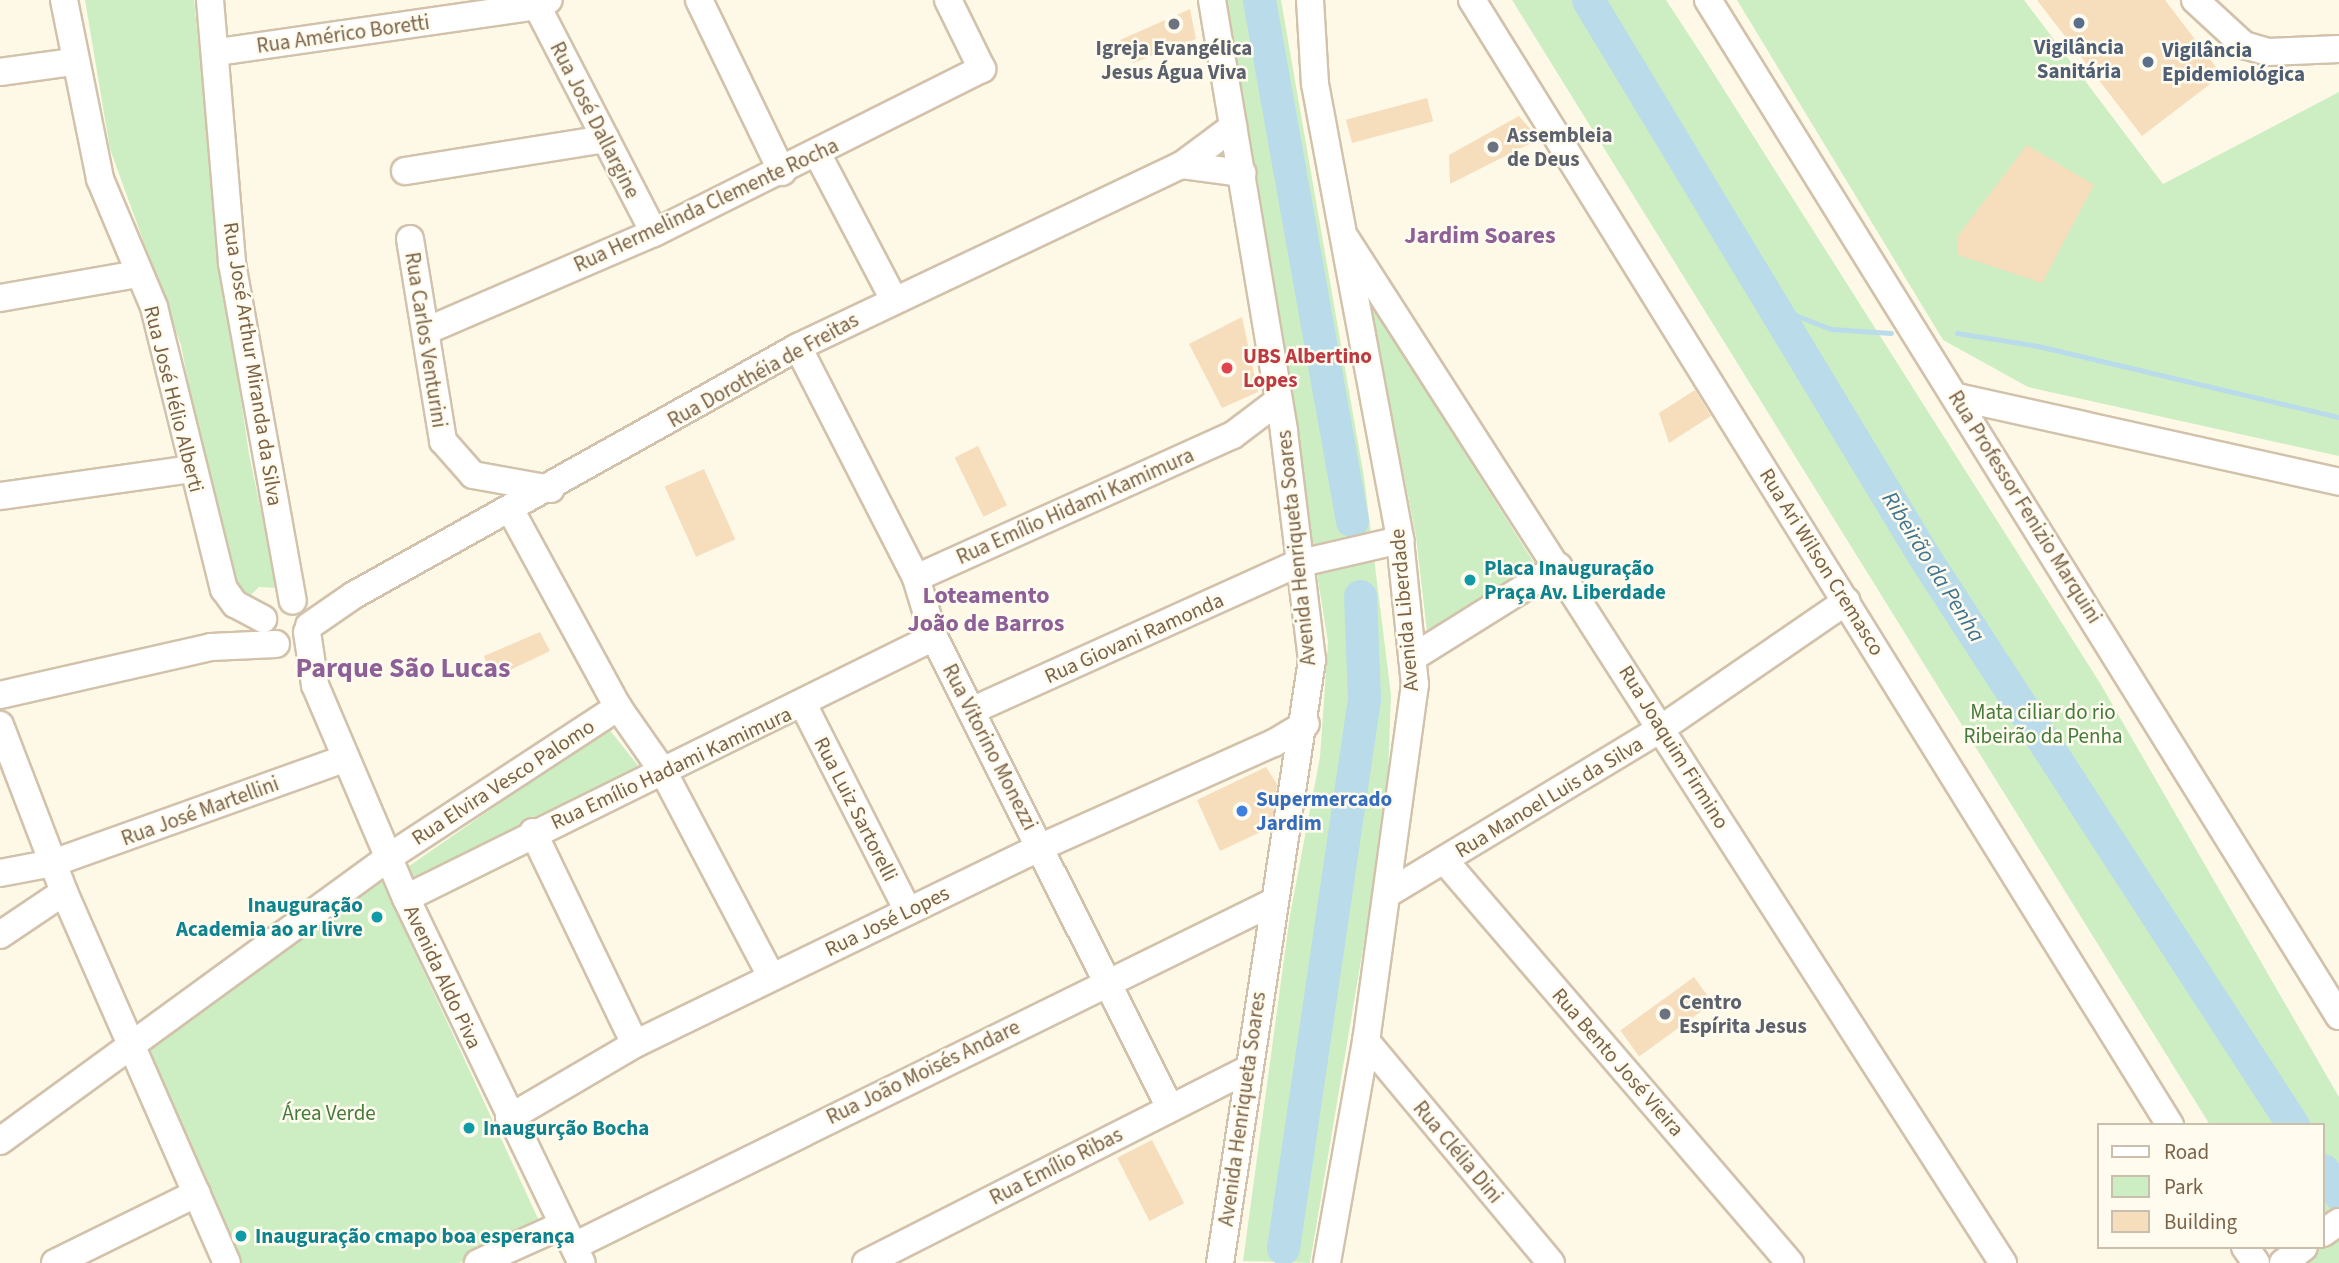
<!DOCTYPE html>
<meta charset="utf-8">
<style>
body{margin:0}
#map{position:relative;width:2339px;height:1263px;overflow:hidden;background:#fef9e7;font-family:"Source Sans 3",sans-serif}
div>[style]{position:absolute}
.green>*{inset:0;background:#cdeec3}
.stream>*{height:5px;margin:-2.5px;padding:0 2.5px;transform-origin:2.5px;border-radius:2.5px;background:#b9dbea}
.river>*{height:33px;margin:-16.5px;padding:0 16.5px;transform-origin:16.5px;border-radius:16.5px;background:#b9dbea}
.building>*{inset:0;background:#f6ddbc;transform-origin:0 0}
.roads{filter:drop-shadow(2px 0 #d2c2ab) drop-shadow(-2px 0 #d2c2ab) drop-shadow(0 2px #d2c2ab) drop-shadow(0 -2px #d2c2ab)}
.minor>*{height:26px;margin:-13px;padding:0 13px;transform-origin:13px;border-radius:13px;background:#fff}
.dots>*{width:19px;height:19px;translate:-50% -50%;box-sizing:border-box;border:4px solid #fffbef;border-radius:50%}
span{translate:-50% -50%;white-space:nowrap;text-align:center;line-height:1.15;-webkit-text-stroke:5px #fffbef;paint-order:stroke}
.street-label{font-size:21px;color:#7b6348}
.service-label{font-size:21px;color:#4e5e75;font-weight:700}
.left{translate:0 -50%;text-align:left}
.worship-label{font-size:21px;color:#5b616d;font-weight:700}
.health-label{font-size:21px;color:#be3a42;font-weight:700}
.culture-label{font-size:21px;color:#0d838f;font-weight:700}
.right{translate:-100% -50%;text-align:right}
.park-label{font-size:21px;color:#447b3c}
.shop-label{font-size:21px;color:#366cbe;font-weight:700}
.water-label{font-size:23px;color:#3f7590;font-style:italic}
.quarter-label{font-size:24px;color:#8d6097;font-weight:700}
.district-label{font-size:28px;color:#8d6097;font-weight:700}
.legend{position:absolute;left:2097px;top:1123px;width:228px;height:126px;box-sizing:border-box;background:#fffbef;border:2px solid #cabeac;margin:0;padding:9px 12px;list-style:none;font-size:21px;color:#7b6348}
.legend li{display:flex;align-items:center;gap:14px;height:35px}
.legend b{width:35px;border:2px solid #cabeac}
</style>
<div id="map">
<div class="green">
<i style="clip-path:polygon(85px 0,194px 0,222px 272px,249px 454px,277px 588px,259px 587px,243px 603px,207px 480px,181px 345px,110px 149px)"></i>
<i style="clip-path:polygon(1224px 0,1281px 0,1364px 477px,1391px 695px,1387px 806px,1310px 1263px,1243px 1261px,1290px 915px,1320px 757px,1328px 642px)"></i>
<i style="clip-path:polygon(1512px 0,1666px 0,1702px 55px,2100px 683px,2339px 1097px,2339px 1263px,2295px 1263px,2286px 1247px,2323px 1247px,2323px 1125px,2210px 1125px)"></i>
<i style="clip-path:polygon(1737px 0,2024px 0,2163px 184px,2339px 92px,2339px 456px,2028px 387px,1943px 340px)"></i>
<i style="clip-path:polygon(1370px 302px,1534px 563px,1427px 632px,1416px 537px)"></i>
<i style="clip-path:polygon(608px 728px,641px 769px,406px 884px,399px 873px)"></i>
<i style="clip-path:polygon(375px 866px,541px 1225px,459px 1263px,234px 1263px,143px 1049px)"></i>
</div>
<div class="stream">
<i style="left:1774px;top:307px;width:61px;rotate:21.1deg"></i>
<i style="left:1831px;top:329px;width:60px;rotate:3.8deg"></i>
<i style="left:1957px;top:333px;width:82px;rotate:9.1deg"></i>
<i style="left:2038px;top:346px;width:309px;rotate:13.3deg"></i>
</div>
<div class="river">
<i style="left:1259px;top:0;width:529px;rotate:79.88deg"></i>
<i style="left:1588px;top:0;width:648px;rotate:58.88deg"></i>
<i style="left:1923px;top:555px;width:680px;rotate:57.01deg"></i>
<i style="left:2323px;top:1170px;width:29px;rotate:56deg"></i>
<i style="left:1283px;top:1248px;width:555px;rotate:-81.61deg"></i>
<i style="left:1364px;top:699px;width:103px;rotate:-92.2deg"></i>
</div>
<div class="building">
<i style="clip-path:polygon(2037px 0,2165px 0,2222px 75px,2142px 136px)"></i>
<i style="clip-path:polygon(1190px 9px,1196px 39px,1133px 63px,1120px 40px)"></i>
<i style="left:1427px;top:98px;width:24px;height:84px;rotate:75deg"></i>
<i style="clip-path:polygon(1519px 116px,1539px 139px,1450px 184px,1449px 155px)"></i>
<i style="clip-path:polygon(2027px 145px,2094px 185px,2042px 283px,1958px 255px,1957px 237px)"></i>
<i style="clip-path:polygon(1242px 317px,1258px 392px,1222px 408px,1189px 344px)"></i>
<i style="clip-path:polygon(1695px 390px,1711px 416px,1669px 443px,1659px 413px)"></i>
<i style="left:978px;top:446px;width:66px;height:26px;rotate:64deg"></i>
<i style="left:704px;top:469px;width:77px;height:43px;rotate:66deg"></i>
<i style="clip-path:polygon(540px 632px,550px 651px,491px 679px,484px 656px)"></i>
<i style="clip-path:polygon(1266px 767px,1277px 784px,1271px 827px,1220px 851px,1197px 800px)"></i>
<i style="left:1694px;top:977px;width:32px;height:91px;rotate:54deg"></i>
<i style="left:1152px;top:1140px;width:71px;height:39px;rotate:63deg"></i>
</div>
<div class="roads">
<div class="minor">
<i style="left:64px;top:0;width:183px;rotate:78.6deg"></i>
<i style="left:100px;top:179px;width:139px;rotate:67.1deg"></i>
<i style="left:154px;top:307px;width:291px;rotate:76.1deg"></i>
<i style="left:224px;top:589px;width:19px;rotate:54deg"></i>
<i style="left:235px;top:604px;width:32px;rotate:28deg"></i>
<i style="left:210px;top:0;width:264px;rotate:85.2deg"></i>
<i style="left:232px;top:263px;width:343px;rotate:79.8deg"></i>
<i style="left:699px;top:0;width:191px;rotate:64.2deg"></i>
<i style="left:1212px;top:0;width:438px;rotate:80.5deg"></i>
<i style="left:1284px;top:432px;width:230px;rotate:83deg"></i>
<i style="left:1312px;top:660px;width:610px;rotate:98.67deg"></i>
<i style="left:1310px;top:0;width:84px;rotate:86.6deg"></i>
<i style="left:1315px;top:84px;width:464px;rotate:79.4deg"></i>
<i style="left:1400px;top:540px;width:145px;rotate:84.1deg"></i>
<i style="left:1415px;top:684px;width:360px;rotate:97.8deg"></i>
<i style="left:1366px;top:1041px;width:225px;rotate:100deg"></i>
<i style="left:1472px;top:0;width:1324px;rotate:58.18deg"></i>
<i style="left:1708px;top:0;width:1196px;rotate:58.16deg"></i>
<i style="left:2195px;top:0;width:67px;rotate:42.6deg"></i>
<i style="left:2244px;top:45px;width:25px;rotate:16deg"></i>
<i style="left:2268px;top:52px;width:71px;rotate:-2.4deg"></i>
<i style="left:537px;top:6px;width:255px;rotate:62.7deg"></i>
<i style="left:218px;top:52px;width:322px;rotate:-8.2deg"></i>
<i style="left:537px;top:6px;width:13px;rotate:-27deg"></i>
<i style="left:0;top:72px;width:74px;rotate:-7.8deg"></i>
<i style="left:818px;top:155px;width:164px;rotate:62.3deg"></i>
<i style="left:1182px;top:165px;width:61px;rotate:7.6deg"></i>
<i style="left:405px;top:171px;width:203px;rotate:-9.1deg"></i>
<i style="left:410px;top:239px;width:205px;rotate:80.7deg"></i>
<i style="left:443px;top:441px;width:45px;rotate:48.6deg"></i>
<i style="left:473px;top:475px;width:79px;rotate:10.2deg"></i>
<i style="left:1346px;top:239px;width:1217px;rotate:57.32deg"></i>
<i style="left:0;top:298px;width:140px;rotate:-9.9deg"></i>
<i style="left:426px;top:331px;width:248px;rotate:-23.3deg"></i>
<i style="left:654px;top:233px;width:367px;rotate:-26.6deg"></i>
<i style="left:982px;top:69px;width:77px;rotate:-116.2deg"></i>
<i style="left:798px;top:347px;width:259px;rotate:62.9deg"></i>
<i style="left:916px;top:578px;width:62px;rotate:73deg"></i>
<i style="left:934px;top:637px;width:527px;rotate:63.39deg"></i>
<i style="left:1957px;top:397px;width:391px;rotate:12.5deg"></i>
<i style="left:0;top:496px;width:194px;rotate:-8deg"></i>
<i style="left:510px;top:509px;width:226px;rotate:61.4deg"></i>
<i style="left:618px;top:707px;width:80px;rotate:55.1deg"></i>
<i style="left:664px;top:773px;width:229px;rotate:62.2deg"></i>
<i style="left:916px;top:578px;width:348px;rotate:-24.3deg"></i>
<i style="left:1233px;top:435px;width:56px;rotate:-37.1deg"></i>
<i style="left:309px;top:626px;width:55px;rotate:-34.6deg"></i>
<i style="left:354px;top:595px;width:509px;rotate:-29.19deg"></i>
<i style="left:798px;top:347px;width:425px;rotate:-25.4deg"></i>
<i style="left:1182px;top:165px;width:64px;rotate:-36.7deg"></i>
<i style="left:307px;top:632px;width:54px;rotate:81.4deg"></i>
<i style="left:315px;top:685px;width:232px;rotate:66.9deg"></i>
<i style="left:406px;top:898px;width:405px;rotate:64.3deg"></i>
<i style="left:1412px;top:658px;width:173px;rotate:-32deg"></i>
<i style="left:0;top:695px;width:216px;rotate:-12.8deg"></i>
<i style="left:211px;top:647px;width:65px;rotate:-2.6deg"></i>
<i style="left:804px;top:706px;width:230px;rotate:63.1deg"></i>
<i style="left:971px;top:711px;width:358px;rotate:-24.3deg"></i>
<i style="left:1297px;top:564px;width:106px;rotate:-13.1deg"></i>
<i style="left:0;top:725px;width:179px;rotate:69deg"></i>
<i style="left:64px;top:892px;width:405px;rotate:66.3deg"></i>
<i style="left:533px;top:832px;width:235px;rotate:64.3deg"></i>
<i style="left:1445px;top:861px;width:530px;rotate:49.36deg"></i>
<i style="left:0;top:873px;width:54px;rotate:-10.7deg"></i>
<i style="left:53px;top:863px;width:311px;rotate:-19.7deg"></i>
<i style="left:1387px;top:894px;width:321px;rotate:-31.1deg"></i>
<i style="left:1662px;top:728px;width:224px;rotate:-34.5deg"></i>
<i style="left:406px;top:898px;width:589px;rotate:-26.3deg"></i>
<i style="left:0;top:935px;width:77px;rotate:-33.9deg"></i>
<i style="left:1366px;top:1041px;width:289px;rotate:50.2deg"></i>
<i style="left:509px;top:1118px;width:146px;rotate:-30.4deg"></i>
<i style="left:635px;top:1044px;width:451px;rotate:-25.9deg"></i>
<i style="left:1041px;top:847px;width:255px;rotate:-24.1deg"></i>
<i style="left:1274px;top:743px;width:37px;rotate:-31deg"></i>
<i style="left:0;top:1141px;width:482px;rotate:-36.1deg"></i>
<i style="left:389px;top:857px;width:274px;rotate:-33.2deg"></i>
<i style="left:2323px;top:1233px;width:19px;rotate:-35deg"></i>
<i style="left:574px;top:1246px;width:779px;rotate:-26.2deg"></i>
<i style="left:2245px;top:1247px;width:19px;rotate:55deg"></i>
<i style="left:55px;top:1263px;width:158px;rotate:-26.2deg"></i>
<i style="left:478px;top:1263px;width:92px;rotate:-24.3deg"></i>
<i style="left:866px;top:1263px;width:426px;rotate:-26.9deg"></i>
<i style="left:2283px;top:1263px;width:26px;rotate:-37deg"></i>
</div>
</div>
<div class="dots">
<i style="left:2079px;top:23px;background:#5c6f8a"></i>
<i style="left:1174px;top:24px;background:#6b7280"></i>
<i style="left:2148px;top:62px;background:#5c6f8a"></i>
<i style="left:1493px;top:147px;background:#6b7280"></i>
<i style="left:1227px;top:368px;background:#e0444e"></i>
<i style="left:1470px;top:580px;background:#0f9aa8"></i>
<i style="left:1242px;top:811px;background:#3f7fe0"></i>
<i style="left:377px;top:917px;background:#0f9aa8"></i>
<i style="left:1665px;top:1014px;background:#6b7280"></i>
<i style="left:469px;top:1128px;background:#0f9aa8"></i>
<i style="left:241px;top:1236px;background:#0f9aa8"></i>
</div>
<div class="street-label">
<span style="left:343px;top:34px;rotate:-8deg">Rua Américo Boretti</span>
<span style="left:595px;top:120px;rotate:63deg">Rua José Dallargine</span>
<span style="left:706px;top:205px;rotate:-25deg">Rua Hermelinda Clemente Rocha</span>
<span style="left:426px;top:340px;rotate:81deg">Rua Carlos Venturini</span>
<span style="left:253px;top:364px;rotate:81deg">Rua José Arthur Miranda da Silva</span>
<span style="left:763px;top:370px;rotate:-29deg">Rua Dorothéia de Freitas</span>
<span style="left:174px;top:399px;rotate:76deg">Rua José Hélio Alberti</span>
<span style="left:1075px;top:506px;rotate:-24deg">Rua Emílio Hidami Kamimura</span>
<span style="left:2025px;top:507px;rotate:58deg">Rua Professor Fenizio Marquini</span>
<span style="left:1296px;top:548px;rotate:-96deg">Avenida Henriqueta Soares</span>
<span style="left:1822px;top:562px;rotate:58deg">Rua Ari Wilson Cremasco</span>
<span style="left:1404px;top:610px;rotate:-95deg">Avenida Liberdade</span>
<span style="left:1134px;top:638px;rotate:-24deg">Rua Giovani Ramonda</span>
<span style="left:990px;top:747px;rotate:63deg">Rua Vitorino Monezzi</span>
<span style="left:1674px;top:747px;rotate:58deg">Rua Joaquim Firmino</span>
<span style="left:671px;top:768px;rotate:-25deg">Rua Emílio Hadami Kamimura</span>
<span style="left:503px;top:782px;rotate:-33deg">Rua Elvira Vesco Palomo</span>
<span style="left:1549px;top:797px;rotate:-31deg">Rua Manoel Luis da Silva</span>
<span style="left:856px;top:809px;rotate:63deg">Rua Luiz Sartorelli</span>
<span style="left:200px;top:811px;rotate:-20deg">Rua José Martellini</span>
<span style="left:887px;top:921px;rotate:-26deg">Rua José Lopes</span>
<span style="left:443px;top:977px;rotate:65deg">Avenida Aldo Piva</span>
<span style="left:1618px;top:1062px;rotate:49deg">Rua Bento José Vieira</span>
<span style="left:923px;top:1072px;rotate:-26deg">Rua João Moisés Andare</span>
<span style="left:1242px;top:1109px;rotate:-82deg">Avenida Henriqueta Soares</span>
<span style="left:1458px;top:1152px;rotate:50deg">Rua Clélia Dini</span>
<span style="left:1056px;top:1166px;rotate:-27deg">Rua Emílio Ribas</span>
</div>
<div class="service-label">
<span style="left:2079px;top:59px">Vigilância<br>Sanitária</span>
<span class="left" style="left:2162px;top:62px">Vigilância<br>Epidemiológica</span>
</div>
<div class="worship-label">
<span style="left:1174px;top:60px">Igreja Evangélica<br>Jesus Água Viva</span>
<span class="left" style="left:1507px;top:147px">Assembleia<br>de Deus</span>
<span class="left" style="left:1679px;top:1014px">Centro<br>Espírita Jesus</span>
</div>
<div class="health-label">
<span class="left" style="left:1243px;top:368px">UBS Albertino<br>Lopes</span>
</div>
<div class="culture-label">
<span class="left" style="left:1484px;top:580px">Placa Inauguração<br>Praça Av. Liberdade</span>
<span class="right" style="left:363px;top:917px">Inauguração<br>Academia ao ar livre</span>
<span class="left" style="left:483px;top:1128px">Inaugurção Bocha</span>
<span class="left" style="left:255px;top:1236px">Inauguração cmapo boa esperança</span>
</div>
<div class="park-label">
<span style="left:2043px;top:724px">Mata ciliar do rio<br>Ribeirão da Penha</span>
<span style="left:329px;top:1113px">Área Verde</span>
</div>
<div class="shop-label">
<span class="left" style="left:1256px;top:811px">Supermercado<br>Jardim</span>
</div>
<div class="water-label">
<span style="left:1933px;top:567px;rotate:58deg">Ribeirão da Penha</span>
</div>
<div class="quarter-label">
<span style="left:1480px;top:236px">Jardim Soares</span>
<span style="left:986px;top:610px">Loteamento<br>João de Barros</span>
</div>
<div class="district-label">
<span style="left:403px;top:668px">Parque São Lucas</span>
</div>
<ul class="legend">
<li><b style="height:9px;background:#fff"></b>Road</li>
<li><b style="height:19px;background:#cdeec3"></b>Park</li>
<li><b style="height:19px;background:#f6ddbc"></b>Building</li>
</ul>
</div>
